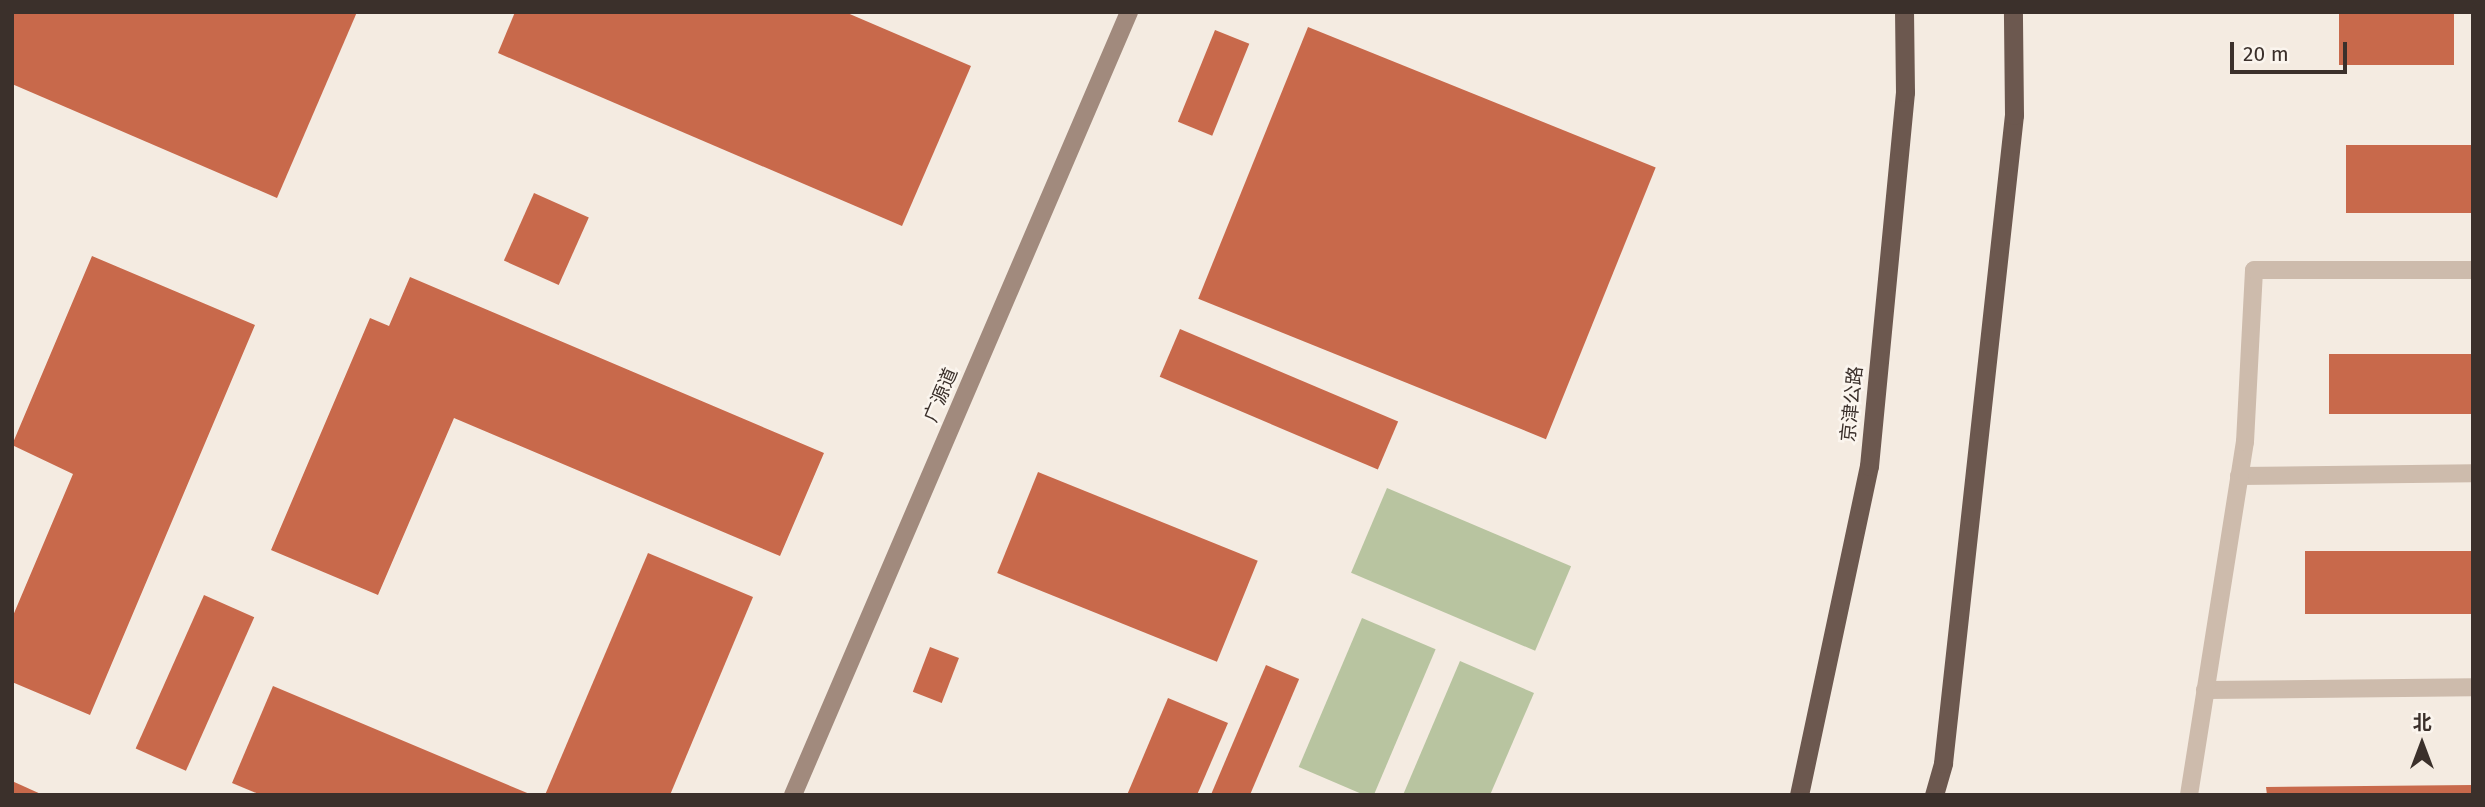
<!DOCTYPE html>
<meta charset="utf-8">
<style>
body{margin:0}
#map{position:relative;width:2485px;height:807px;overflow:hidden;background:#f4ebe1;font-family:"Fira Sans","Noto Sans SC",sans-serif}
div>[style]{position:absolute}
.green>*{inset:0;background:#b8c4a0;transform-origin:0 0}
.building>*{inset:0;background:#c8694b;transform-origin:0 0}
.minor>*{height:18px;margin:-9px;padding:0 9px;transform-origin:9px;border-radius:9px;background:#cdbbac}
.secondary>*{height:18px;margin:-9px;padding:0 9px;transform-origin:9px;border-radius:9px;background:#a18a7d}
.trunk>*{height:19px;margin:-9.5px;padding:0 9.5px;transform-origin:9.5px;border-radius:9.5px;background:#6c584f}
span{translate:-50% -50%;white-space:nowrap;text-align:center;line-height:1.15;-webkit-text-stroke:5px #fbf5ee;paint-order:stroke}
.street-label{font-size:19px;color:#3b302b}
.frame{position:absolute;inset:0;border:14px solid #3b302b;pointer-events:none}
.north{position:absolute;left:2387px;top:709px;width:70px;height:70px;-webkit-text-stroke:5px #fbf5ee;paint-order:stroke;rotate:0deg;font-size:19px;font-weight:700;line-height:28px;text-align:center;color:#3b302b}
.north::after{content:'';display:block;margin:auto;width:24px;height:32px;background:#3b302b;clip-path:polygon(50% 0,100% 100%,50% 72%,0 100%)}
.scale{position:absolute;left:2230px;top:42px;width:117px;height:32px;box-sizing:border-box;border:4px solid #3b302b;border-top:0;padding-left:9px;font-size:21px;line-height:24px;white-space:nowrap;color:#3b302b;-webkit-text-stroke:5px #fbf5ee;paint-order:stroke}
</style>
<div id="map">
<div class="green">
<i style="left:1387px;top:488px;width:200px;height:92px;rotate:23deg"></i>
<i style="left:1362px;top:618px;width:80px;height:162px;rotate:23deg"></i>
<i style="clip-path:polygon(1460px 661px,1534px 693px,1490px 795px,1403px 795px)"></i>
</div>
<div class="building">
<i style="clip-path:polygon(12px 12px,357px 12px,277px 198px,12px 84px)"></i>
<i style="clip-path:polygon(515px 12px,845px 12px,971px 66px,902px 226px,498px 53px)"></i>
<i style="left:2339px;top:12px;width:115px;height:53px"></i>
<i style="left:1308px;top:27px;width:375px;height:293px;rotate:22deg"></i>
<i style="left:1215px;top:30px;width:37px;height:99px;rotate:22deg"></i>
<i style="left:2346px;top:145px;width:127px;height:68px"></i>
<i style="left:534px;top:193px;width:60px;height:74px;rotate:24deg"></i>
<i style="clip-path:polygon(92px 256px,255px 325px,90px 715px,12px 682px,12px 618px,73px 474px,12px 445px)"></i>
<i style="clip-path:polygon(410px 277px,824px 453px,780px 556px,454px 418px,378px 595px,271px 550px,370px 318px,389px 326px)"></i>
<i style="left:1180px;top:329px;width:237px;height:52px;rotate:23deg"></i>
<i style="left:2473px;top:354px;width:60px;height:144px;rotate:90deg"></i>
<i style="left:1038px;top:472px;width:237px;height:109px;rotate:22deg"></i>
<i style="left:2305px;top:551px;width:168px;height:63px"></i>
<i style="clip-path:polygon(648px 553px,753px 597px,670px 795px,545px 795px)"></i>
<i style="left:204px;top:595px;width:55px;height:168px;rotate:24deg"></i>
<i style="left:930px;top:647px;width:31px;height:48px;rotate:21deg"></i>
<i style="left:1266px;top:665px;width:36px;height:142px;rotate:23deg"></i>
<i style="clip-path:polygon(273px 686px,532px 795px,261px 795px,232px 783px)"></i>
<i style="clip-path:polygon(1168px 698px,1228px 723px,1197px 795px,1127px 795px)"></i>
<i style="clip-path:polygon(12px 781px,43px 795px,12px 795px)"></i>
<i style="clip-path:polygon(2473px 785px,2473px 795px,2267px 795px,2266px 787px)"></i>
</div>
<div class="minor">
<i style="left:2239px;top:476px;width:234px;rotate:-0.7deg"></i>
<i style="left:2205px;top:690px;width:268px;rotate:-0.6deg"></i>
<i style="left:2189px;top:795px;width:357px;rotate:-81deg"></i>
<i style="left:2245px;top:442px;width:172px;rotate:-87deg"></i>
<i style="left:2254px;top:270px;width:219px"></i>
</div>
<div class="secondary">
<i style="left:793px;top:795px;width:852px;rotate:-66.77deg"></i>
</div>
<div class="trunk">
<i style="left:1799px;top:795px;width:336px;rotate:-78deg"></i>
<i style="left:1869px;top:466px;width:376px;rotate:-84.5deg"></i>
<i style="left:1905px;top:92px;width:80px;rotate:-90.7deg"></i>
<i style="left:1934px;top:795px;width:33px;rotate:-74deg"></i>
<i style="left:1943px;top:763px;width:652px;rotate:-83.75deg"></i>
<i style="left:2014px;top:115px;width:103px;rotate:-90.6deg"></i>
</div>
<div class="street-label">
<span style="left:941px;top:395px;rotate:-67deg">广源道</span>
<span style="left:1852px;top:404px;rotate:-84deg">京津公路</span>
</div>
<div class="frame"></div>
<div class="north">北</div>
<div class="scale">20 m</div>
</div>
